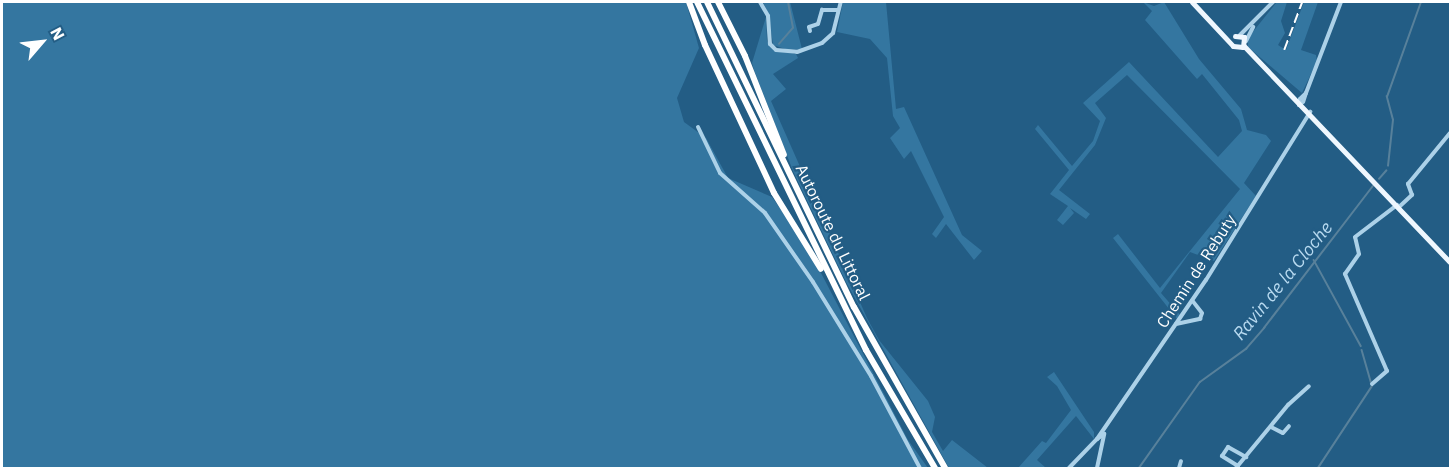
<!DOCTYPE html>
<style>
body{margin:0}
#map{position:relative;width:1452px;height:470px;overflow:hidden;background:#235d85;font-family:"IBM Plex Sans",sans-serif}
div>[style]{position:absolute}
.green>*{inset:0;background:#3476a0}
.stream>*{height:1.5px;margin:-0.75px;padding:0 0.75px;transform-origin:0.75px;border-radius:0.75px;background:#58819b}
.minor>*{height:4px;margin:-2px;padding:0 2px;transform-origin:2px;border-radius:2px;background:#acd1e8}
.major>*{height:5px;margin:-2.5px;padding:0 2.5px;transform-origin:2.5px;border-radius:2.5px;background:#eff7fe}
.highway>*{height:6px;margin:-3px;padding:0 3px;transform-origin:3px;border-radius:3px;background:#fff}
.rail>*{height:1.5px;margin-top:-0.75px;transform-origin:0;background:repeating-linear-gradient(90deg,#fff 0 10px,transparent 0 14.5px)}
span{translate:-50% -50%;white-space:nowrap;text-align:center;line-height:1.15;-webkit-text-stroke:4.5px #235d85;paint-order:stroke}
.street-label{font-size:16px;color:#fff}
.water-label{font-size:18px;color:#b8daf0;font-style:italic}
.frame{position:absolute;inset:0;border:3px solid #fff;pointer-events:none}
.north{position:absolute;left:12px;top:12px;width:60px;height:60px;-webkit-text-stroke:4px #235d85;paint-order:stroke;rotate:62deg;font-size:16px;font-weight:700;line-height:24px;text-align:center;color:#fff}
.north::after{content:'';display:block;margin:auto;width:21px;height:27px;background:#fff;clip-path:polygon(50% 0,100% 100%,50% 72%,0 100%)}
</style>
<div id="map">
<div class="green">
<i style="clip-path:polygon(2px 2px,686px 2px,699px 48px,677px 98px,684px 122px,706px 138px,728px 178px,772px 197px,808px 248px,908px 440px,928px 468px,2px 468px)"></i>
<i style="clip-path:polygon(763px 2px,790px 2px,802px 49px,788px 50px,773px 45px,769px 15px)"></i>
<i style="clip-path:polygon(843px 2px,886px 2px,896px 109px,904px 107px,962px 235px,982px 251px,974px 260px,946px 224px,936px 238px,932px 234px,944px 217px,911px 151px,904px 159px,890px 138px,900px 128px,893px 116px,887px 58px,870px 39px,837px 32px)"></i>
<i style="clip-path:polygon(1143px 2px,1154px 6px,1164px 2px,1199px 59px,1241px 109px,1247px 130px,1266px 135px,1271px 141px,1244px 183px,1256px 196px,1214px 261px,1190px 252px,1161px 293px,1180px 315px,1177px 319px,1113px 238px,1118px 234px,1160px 288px,1240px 189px,1127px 75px,1095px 103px,1106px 118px,1095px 145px,1059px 190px,1090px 214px,1086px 219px,1070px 208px,1074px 213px,1063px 225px,1057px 220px,1068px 206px,1050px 194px,1069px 170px,1035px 129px,1038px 125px,1072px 166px,1093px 141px,1100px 121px,1083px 103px,1129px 62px,1218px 157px,1242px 131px,1239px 120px,1202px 74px,1197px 79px,1145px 20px,1152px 11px)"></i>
<i style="clip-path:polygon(1287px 2px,1281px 21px,1285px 33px,1278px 45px,1286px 50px,1304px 2px,1318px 2px,1301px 50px,1316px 55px,1317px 61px,1302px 93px,1248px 47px,1248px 38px,1276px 3px)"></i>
<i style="clip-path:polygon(766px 17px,767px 41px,771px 47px,796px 54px,798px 58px,773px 74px,786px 89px,771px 101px,867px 318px,879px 340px,928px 401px,935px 417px,932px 432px,943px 451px,952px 440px,988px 468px,949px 468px,846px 282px,793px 171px,754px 70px,752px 63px)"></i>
<i style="clip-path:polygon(1054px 372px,1094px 432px,1094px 439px,1076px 416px,1037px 460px,1046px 468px,1018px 468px,1042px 441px,1046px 443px,1071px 410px,1057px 386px,1047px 377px)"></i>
</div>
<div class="stream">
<i style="left:779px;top:44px;width:21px;rotate:-49deg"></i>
<i style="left:793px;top:28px;width:26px;rotate:-101deg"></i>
<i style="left:1388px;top:166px;width:46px;rotate:-83.8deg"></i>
<i style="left:1393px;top:120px;width:24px;rotate:-105deg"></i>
<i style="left:1387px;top:97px;width:101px;rotate:-70.3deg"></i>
<i style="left:1379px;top:179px;width:11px;rotate:-49deg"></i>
<i style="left:1314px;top:260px;width:98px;rotate:61.3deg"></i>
<i style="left:1362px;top:350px;width:33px;rotate:74deg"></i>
<i style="left:1139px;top:468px;width:105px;rotate:-54.7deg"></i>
<i style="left:1200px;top:382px;width:57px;rotate:-35.7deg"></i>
<i style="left:1246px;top:349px;width:28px;rotate:-49deg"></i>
<i style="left:1264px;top:328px;width:179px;rotate:-52.5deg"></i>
<i style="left:1318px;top:468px;width:98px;rotate:-56.6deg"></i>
</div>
<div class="minor">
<i style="left:760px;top:2px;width:16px;rotate:60deg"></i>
<i style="left:768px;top:16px;width:28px;rotate:86deg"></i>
<i style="left:770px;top:44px;width:8px;rotate:45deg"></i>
<i style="left:776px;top:50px;width:21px;rotate:5deg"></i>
<i style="left:797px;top:52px;width:27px;rotate:-20deg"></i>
<i style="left:822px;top:43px;width:15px;rotate:-42deg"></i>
<i style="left:833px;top:33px;width:32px;rotate:-76deg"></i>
<i style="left:810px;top:31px;width:4px;rotate:-104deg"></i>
<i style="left:809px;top:27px;width:9px;rotate:-18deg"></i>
<i style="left:818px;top:24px;width:15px;rotate:-74deg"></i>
<i style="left:822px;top:10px;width:16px"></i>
<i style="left:1240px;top:35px;width:47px;rotate:-45deg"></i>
<i style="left:1246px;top:41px;width:16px;rotate:-63deg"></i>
<i style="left:1306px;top:93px;width:97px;rotate:-69deg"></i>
<i style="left:1306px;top:93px;width:9px;rotate:108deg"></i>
<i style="left:1303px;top:102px;width:5px;rotate:143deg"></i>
<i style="left:1299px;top:105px;width:6px;rotate:-81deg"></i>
<i style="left:1300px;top:99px;width:8px;rotate:-45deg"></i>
<i style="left:698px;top:127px;width:51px;rotate:64.4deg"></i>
<i style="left:720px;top:173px;width:60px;rotate:41.6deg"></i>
<i style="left:765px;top:213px;width:84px;rotate:55.2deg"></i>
<i style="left:813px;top:282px;width:110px;rotate:58.3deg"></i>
<i style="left:871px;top:376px;width:104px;rotate:62deg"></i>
<i style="left:1399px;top:207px;width:18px;rotate:-43deg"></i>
<i style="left:1412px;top:195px;width:12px;rotate:-110deg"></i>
<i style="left:1408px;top:184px;width:66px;rotate:-50.5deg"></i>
<i style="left:1176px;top:324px;width:25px;rotate:-12deg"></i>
<i style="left:1200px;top:319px;width:6px;rotate:-72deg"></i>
<i style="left:1202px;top:313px;width:16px;rotate:-128deg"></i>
<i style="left:1372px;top:384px;width:20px;rotate:-41deg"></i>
<i style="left:1387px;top:371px;width:106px;rotate:-113.4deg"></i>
<i style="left:1345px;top:274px;width:24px;rotate:-55deg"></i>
<i style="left:1359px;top:254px;width:17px;rotate:-103deg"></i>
<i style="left:1355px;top:237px;width:53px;rotate:-37.3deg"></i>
<i style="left:1271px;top:427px;width:13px;rotate:27deg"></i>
<i style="left:1283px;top:433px;width:9px;rotate:-49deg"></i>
<i style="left:1104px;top:434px;width:9px;rotate:144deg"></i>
<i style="left:1097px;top:439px;width:193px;rotate:-55.6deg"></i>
<i style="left:1206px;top:280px;width:198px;rotate:-58.2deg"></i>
<i style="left:1238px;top:466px;width:19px;rotate:-148deg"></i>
<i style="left:1222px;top:456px;width:11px;rotate:-56deg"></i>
<i style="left:1228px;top:447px;width:21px;rotate:29deg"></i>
<i style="left:1069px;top:468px;width:40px;rotate:-46deg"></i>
<i style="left:1097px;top:468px;width:35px;rotate:-78deg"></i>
<i style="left:1179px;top:468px;width:7px;rotate:-74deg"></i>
<i style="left:1236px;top:468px;width:82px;rotate:-50.5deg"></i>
<i style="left:1288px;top:405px;width:28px;rotate:-42deg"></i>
</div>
<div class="major">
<i style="left:1192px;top:2px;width:60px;rotate:47deg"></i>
<i style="left:1233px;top:46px;width:10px;rotate:6deg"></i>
<i style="left:1243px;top:47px;width:10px;rotate:-84deg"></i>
<i style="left:1244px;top:37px;width:9px;rotate:-174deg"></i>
<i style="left:1244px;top:46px;width:298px;rotate:46.4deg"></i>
</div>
<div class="highway">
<i style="left:689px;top:2px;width:46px;rotate:69.6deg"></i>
<i style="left:705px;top:45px;width:163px;rotate:65deg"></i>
<i style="left:774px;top:193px;width:89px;rotate:58.3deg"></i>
<i style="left:697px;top:2px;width:387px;rotate:64.1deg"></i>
<i style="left:866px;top:350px;width:137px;rotate:59.7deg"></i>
<i style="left:707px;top:2px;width:339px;rotate:64.3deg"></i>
<i style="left:854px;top:307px;width:185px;rotate:60.5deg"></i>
<i style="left:718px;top:2px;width:60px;rotate:63.4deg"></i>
<i style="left:745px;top:56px;width:106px;rotate:68.5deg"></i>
</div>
<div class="rail">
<i style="left:1284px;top:50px;width:51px;rotate:-69.4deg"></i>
</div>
<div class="street-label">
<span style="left:833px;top:232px;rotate:64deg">Autoroute du Littoral</span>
<span style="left:1196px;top:271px;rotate:-57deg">Chemin de Rebuty</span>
</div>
<div class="water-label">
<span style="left:1283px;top:281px;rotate:-51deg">Ravin de la Cloche</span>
</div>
<div class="frame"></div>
<div class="north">N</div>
</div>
